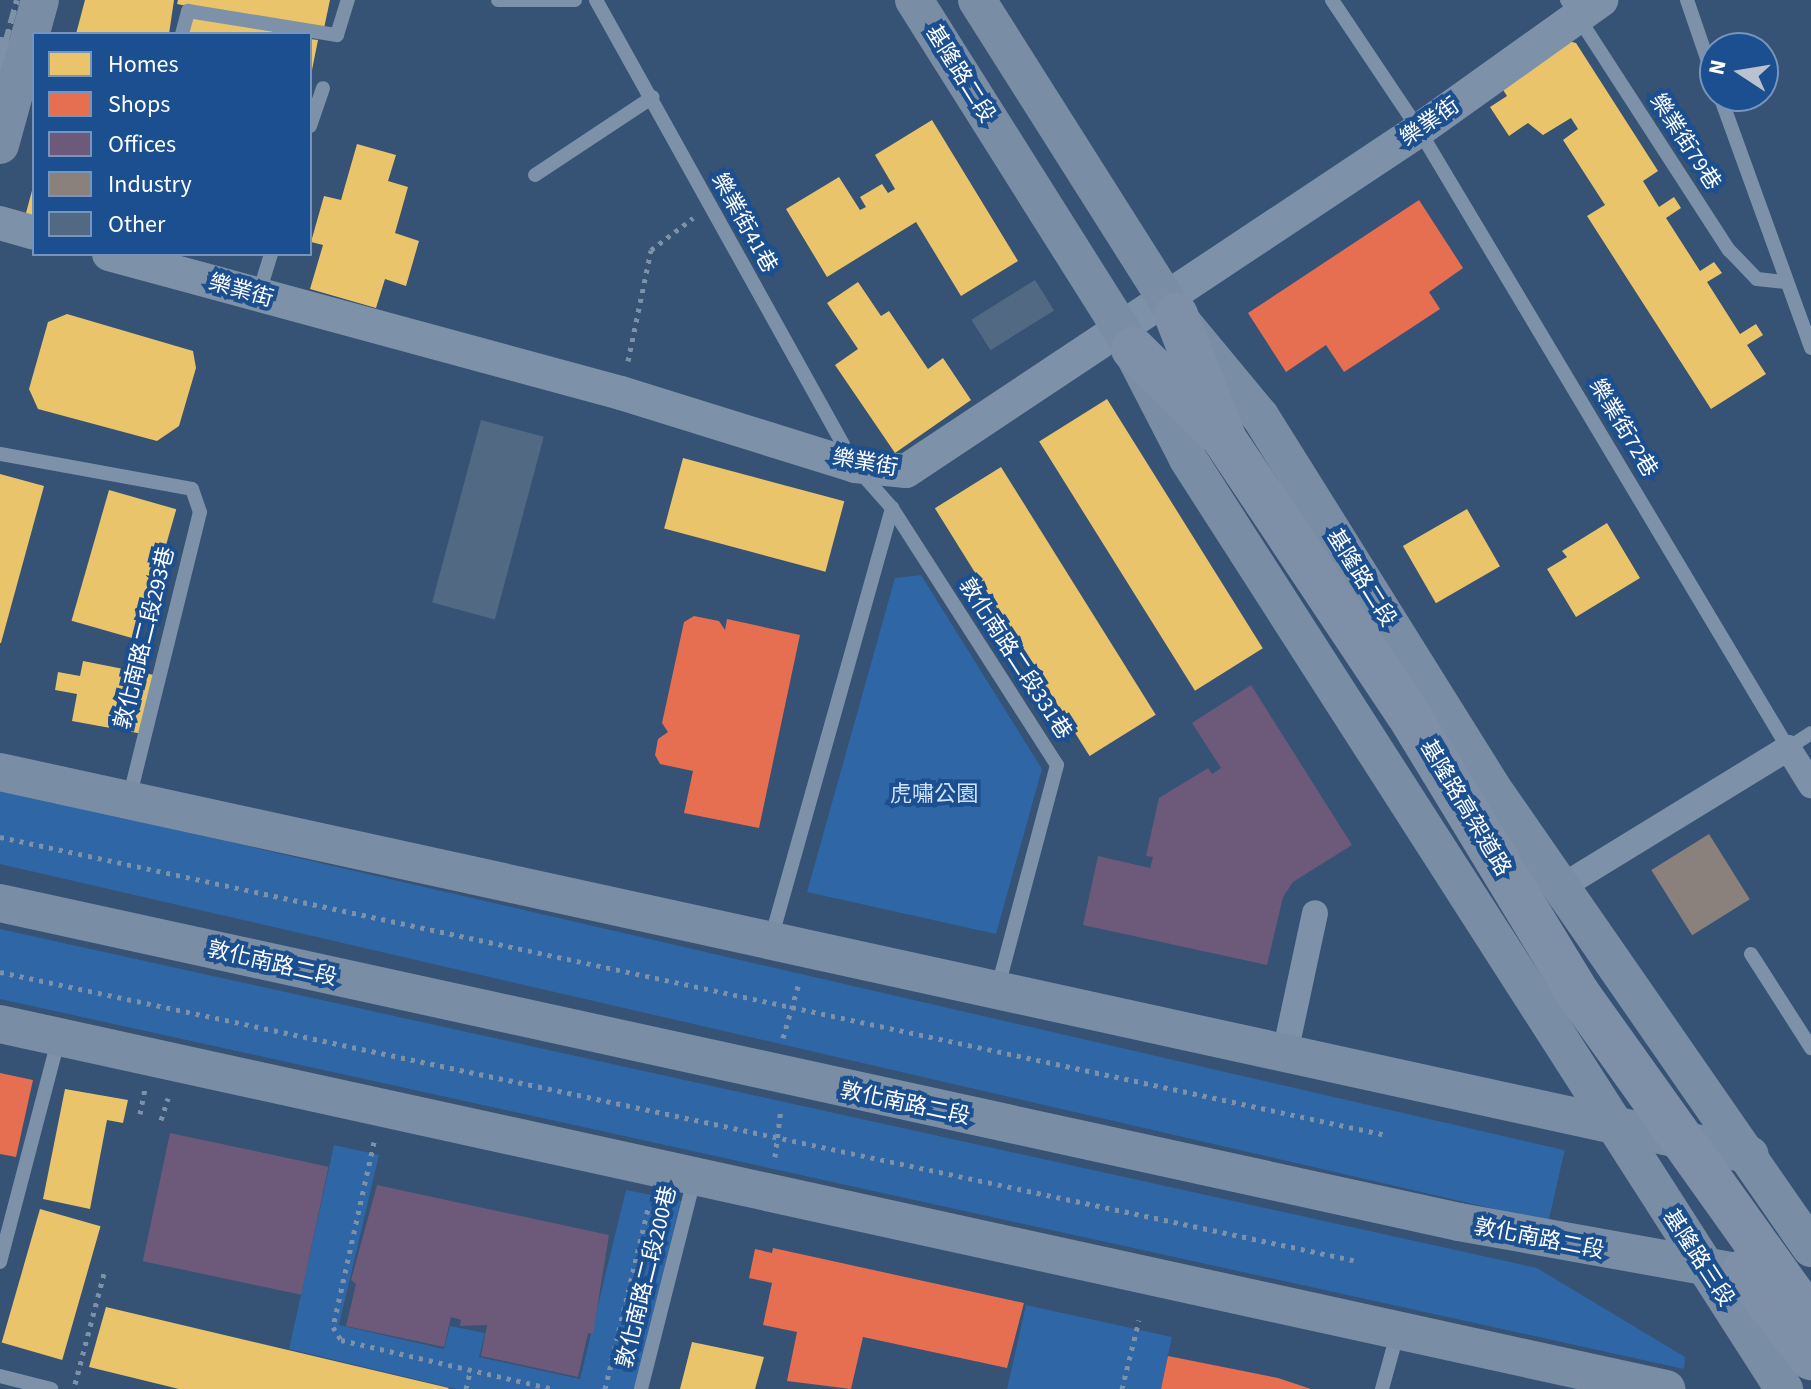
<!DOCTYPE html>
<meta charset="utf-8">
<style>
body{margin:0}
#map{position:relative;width:1811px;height:1389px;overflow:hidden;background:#365274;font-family:"Source Sans 3","Noto Sans TC",sans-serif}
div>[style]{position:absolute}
.green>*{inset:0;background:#2f66a5;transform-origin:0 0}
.homes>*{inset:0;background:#e9c46a;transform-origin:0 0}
.shops>*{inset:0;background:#e76f51}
.offices>*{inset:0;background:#6d597a;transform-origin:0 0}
.industry>*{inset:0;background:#8a817c;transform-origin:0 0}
.building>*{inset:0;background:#526984;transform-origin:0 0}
.path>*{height:5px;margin-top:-2.5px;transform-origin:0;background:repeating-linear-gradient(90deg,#7d92a8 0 4px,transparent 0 10px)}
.service>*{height:14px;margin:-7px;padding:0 7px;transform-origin:7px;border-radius:7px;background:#7d92a8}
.minor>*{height:26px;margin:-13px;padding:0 13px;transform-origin:13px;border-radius:13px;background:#7d92a8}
.tertiary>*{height:34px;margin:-17px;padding:0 17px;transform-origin:17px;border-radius:17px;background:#7d92a8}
.secondary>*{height:38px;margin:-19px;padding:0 19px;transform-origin:19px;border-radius:19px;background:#798da4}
.trunk>*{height:44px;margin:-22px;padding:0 22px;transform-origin:22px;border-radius:22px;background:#7e90a7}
.rail>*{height:6px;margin-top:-3px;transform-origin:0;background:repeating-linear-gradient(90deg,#7e92a7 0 14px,transparent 0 20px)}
.trunk-bridge>*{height:44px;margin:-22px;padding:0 22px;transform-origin:22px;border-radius:22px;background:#7e90a7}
span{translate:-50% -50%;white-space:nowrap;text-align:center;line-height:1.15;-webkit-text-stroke:8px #1b4f8f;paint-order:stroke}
.street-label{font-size:22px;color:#fff}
.park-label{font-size:22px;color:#cfe3fa}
.legend{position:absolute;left:32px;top:32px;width:280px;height:224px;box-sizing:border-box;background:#1b4f8f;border:2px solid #7695bc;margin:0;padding:10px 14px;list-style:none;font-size:24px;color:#fff}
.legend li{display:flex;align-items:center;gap:16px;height:40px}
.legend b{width:40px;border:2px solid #7695bc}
.north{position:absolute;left:1699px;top:32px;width:80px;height:80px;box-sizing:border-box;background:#1b4f8f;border:2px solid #7695bc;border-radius:50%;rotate:282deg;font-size:22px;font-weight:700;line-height:32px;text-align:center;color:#fff}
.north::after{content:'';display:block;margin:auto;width:28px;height:36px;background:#b9c2ce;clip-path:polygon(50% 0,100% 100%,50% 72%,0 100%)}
</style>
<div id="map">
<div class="green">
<i style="clip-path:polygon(921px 575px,1042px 769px,996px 934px,807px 892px,895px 578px)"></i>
<i style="left:0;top:789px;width:1606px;height:73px;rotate:13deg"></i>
<i style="clip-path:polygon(0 929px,1537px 1268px,1685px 1357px,1684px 1369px,0 999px)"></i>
<i style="clip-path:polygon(334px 1145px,379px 1155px,339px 1325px,444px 1349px,450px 1326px,485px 1333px,479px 1357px,580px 1379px,626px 1190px,681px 1201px,635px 1389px,456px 1389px,289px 1349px)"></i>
<i style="clip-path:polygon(1026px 1305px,1172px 1337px,1161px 1389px,1007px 1389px)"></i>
</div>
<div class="homes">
<i style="clip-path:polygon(85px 0,174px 0,169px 34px,76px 34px)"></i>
<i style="clip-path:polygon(178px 0,330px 0,323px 33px,177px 4px)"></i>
<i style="clip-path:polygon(190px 14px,281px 33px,281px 34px,186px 34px)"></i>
<i style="clip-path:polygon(310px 39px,318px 40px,311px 75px,310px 75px)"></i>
<i style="clip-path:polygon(1564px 40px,1576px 43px,1658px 171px,1643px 181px,1659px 207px,1674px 197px,1681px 208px,1666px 218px,1700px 271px,1714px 262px,1722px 273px,1707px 282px,1740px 334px,1756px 324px,1763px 335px,1747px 345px,1766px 374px,1711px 409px,1587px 216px,1605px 205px,1563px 140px,1578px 129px,1571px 118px,1543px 135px,1528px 123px,1509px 136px,1490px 107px,1507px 96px,1498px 82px)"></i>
<i style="clip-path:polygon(932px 120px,1018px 261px,961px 296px,916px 222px,827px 277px,786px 209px,839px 177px,860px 210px,866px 207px,860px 197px,882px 184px,888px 193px,895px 189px,875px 155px)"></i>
<i style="clip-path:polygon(357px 144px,396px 155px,388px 181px,408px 187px,395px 233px,419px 241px,406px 286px,385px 279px,376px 308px,310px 289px,323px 245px,311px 242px,324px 196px,341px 200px)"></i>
<i style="clip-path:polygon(33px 187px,34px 187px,34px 227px,23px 224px)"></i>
<i style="clip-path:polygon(858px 282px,881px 316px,889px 311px,928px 369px,943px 358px,971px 400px,895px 453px,835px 365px,858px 349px,827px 303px)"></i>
<i style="clip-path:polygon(67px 314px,193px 351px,196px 368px,179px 426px,157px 441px,38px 409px,29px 389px,48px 322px)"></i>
<i style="left:1107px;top:399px;width:294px;height:80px;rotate:58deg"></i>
<i style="left:683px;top:458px;width:167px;height:73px;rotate:15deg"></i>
<i style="left:1001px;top:467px;width:292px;height:78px;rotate:58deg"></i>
<i style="clip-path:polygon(0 474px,44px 486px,1px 643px,0 643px)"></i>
<i style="left:109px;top:490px;width:70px;height:136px;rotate:16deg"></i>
<i style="left:1467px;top:509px;width:66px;height:74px;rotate:60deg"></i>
<i style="clip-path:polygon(1607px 523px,1640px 578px,1576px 617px,1547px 569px,1567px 557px,1562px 551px)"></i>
<i style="clip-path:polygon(83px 661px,154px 675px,143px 734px,72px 721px,77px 694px,55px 690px,58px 672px,80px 676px)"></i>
<i style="clip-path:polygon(65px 1089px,128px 1100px,123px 1123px,107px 1120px,90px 1209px,43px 1199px)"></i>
<i style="left:40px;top:1209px;width:63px;height:139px;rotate:16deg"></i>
<i style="clip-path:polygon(106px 1307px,449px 1388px,448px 1389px,179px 1389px,89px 1367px)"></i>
<i style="clip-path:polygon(692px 1342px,764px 1357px,755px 1389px,680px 1389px)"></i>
</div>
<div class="shops">
<i style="clip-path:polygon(1419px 200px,1463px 268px,1429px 292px,1440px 309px,1344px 372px,1326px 345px,1286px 372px,1248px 313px)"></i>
<i style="clip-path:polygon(694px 616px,719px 621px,725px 630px,727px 619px,800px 635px,759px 828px,684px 813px,693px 771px,660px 764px,655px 755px,658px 739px,668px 732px,662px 723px,684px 622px)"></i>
<i style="clip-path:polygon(0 1073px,33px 1080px,16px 1157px,0 1154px)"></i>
<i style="clip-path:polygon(773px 1248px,1024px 1303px,1007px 1368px,863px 1337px,851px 1389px,787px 1381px,797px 1332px,763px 1325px,772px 1283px,749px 1278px,755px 1249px,772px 1253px)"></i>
<i style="clip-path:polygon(1168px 1356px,1278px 1378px,1311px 1389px,1161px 1389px)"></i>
</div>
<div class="offices">
<i style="clip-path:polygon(1251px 685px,1352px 845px,1293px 882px,1283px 897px,1267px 965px,1083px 925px,1098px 856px,1150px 868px,1153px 857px,1146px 856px,1159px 798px,1208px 768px,1212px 774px,1221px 768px,1192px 723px)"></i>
<i style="left:170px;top:1133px;width:162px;height:131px;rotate:12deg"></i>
<i style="clip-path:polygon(377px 1185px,609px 1235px,593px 1334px,588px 1333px,578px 1377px,481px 1356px,487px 1325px,460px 1326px,461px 1320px,451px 1317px,444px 1347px,346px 1326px,356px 1284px,351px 1280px)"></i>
</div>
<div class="industry">
<i style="left:1709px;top:834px;width:77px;height:68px;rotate:58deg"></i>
</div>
<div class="building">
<i style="left:1035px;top:280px;width:36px;height:75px;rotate:58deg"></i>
<i style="left:481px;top:420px;width:65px;height:189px;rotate:15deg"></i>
</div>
<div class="path">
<i style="left:628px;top:361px;width:113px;rotate:-78.3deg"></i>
<i style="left:651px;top:250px;width:53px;rotate:-37.3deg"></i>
<i style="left:0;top:837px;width:1418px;rotate:12.13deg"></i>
<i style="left:0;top:972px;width:1387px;rotate:12.02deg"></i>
<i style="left:783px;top:1038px;width:57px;rotate:-73.8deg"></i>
<i style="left:140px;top:1114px;width:25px;rotate:-79deg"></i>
<i style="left:161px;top:1120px;width:23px;rotate:-72deg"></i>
<i style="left:374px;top:1142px;width:189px;rotate:102.5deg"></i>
<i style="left:333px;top:1327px;width:15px;rotate:58deg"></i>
<i style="left:341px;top:1340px;width:218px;rotate:13deg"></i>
<i style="left:775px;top:1157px;width:49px;rotate:-83deg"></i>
<i style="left:75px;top:1384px;width:118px;rotate:-75.3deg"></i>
<i style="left:466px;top:1389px;width:18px;rotate:-77deg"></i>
<i style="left:605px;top:1389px;width:186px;rotate:-76.6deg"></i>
<i style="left:1122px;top:1389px;width:71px;rotate:-76.2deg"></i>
</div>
<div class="service">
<i style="left:498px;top:0;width:77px"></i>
<i style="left:596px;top:0;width:533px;rotate:60.93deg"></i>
<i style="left:855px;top:466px;width:56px;rotate:48.6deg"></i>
<i style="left:892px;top:508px;width:305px;rotate:57.3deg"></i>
<i style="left:1057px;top:765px;width:233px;rotate:104.9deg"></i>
<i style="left:1332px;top:0;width:156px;rotate:56.2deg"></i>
<i style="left:1419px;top:130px;width:720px;rotate:59.16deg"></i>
<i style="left:1788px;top:748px;width:27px;rotate:-33deg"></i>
<i style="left:1567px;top:0;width:298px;rotate:57.1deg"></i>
<i style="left:1729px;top:250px;width:40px;rotate:46deg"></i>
<i style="left:1757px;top:279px;width:29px;rotate:6deg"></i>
<i style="left:1687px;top:0;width:87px;rotate:71.1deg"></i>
<i style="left:182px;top:34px;width:24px;rotate:-75deg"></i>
<i style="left:188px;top:11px;width:151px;rotate:9.2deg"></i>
<i style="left:337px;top:35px;width:37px;rotate:-73deg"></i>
<i style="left:1720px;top:96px;width:268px;rotate:70.1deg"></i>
<i style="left:310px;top:126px;width:40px;rotate:-71.1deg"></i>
<i style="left:535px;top:175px;width:141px;rotate:-33.5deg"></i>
<i style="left:258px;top:296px;width:44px;rotate:-72.8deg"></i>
<i style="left:0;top:454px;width:195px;rotate:10.3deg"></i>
<i style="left:192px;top:489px;width:24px;rotate:71deg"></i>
<i style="left:200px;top:512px;width:296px;rotate:103.9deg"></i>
<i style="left:771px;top:939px;width:448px;rotate:-74.3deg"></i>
<i style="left:1751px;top:954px;width:112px;rotate:57.4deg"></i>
<i style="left:0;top:1262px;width:233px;rotate:-75.3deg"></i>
<i style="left:0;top:1376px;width:53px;rotate:14.3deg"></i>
<i style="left:641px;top:1389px;width:220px;rotate:-75.8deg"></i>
<i style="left:1382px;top:1389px;width:60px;rotate:-74.6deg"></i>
</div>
<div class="minor">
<i style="left:1563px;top:886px;width:264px;rotate:-31.5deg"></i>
<i style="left:1788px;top:748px;width:44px;rotate:58.1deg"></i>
<i style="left:1285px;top:1053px;width:143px;rotate:-77.9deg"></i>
</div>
<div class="tertiary">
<i style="left:0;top:54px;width:25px;rotate:27deg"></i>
<i style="left:0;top:223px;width:35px;rotate:16deg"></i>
<i style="left:109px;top:254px;width:531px;rotate:15.19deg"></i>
<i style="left:621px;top:393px;width:245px;rotate:17.3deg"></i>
<i style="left:855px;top:466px;width:51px;rotate:5.6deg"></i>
<i style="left:906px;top:471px;width:616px;rotate:-33.61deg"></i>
<i style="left:1419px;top:130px;width:224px;rotate:-35.5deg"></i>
</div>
<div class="secondary">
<i style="left:914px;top:0;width:386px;rotate:57.8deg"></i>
<i style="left:1120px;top:327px;width:148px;rotate:62.7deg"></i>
<i style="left:1188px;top:459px;width:1105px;rotate:57.35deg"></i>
<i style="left:977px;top:0;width:373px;rotate:57.7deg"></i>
<i style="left:1176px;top:315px;width:131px;rotate:50.3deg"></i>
<i style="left:1260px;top:416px;width:436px;rotate:58deg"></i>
<i style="left:1491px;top:786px;width:562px;rotate:55.29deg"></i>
<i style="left:0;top:145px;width:150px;rotate:-74.6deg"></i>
<i style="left:0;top:772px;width:1791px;rotate:12.34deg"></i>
<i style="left:0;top:903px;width:1493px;rotate:12.33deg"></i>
<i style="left:1459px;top:1222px;width:317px;rotate:10.2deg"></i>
<i style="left:0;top:1024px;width:1706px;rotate:12.36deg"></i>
</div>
<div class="trunk">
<i style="left:1176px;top:315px;width:134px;rotate:68.6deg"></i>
<i style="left:1133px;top:349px;width:115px;rotate:44.6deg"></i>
<i style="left:1744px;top:1271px;width:110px;rotate:52.4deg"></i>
</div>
<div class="rail">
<i style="left:0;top:62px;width:64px;rotate:-74.7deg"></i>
</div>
<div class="trunk-bridge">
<i style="left:1225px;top:440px;width:329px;rotate:56.3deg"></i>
<i style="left:1408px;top:714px;width:329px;rotate:58.7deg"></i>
<i style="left:1579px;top:995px;width:399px;rotate:54.5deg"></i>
</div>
<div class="street-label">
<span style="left:960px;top:74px;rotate:58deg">基隆路二段</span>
<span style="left:1430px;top:122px;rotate:-35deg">樂業街</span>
<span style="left:1685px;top:142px;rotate:57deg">樂業街79巷</span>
<span style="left:744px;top:223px;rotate:61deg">樂業街41巷</span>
<span style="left:241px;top:291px;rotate:16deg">樂業街</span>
<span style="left:1623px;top:428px;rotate:59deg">樂業街72巷</span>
<span style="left:865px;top:463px;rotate:10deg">樂業街</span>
<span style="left:1361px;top:578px;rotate:58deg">基隆路二段</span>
<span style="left:145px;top:638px;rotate:-76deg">敦化南路二段293巷</span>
<span style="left:1015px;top:659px;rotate:57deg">敦化南路二段331巷</span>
<span style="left:1465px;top:808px;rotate:59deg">基隆路高架道路</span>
<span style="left:272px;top:964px;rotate:13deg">敦化南路二段</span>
<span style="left:905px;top:1104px;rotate:12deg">敦化南路二段</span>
<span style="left:1539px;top:1239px;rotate:11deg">敦化南路二段</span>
<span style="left:1698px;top:1258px;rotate:57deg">基隆路三段</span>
<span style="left:647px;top:1277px;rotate:-76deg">敦化南路二段200巷</span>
</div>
<div class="park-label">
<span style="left:934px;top:795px">虎嘯公園</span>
</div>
<ul class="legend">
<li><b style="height:22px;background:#e9c46a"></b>Homes</li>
<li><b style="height:22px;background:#e76f51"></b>Shops</li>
<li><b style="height:22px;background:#6d597a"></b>Offices</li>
<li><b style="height:22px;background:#8a817c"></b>Industry</li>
<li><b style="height:22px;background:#526984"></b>Other</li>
</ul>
<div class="north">N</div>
</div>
